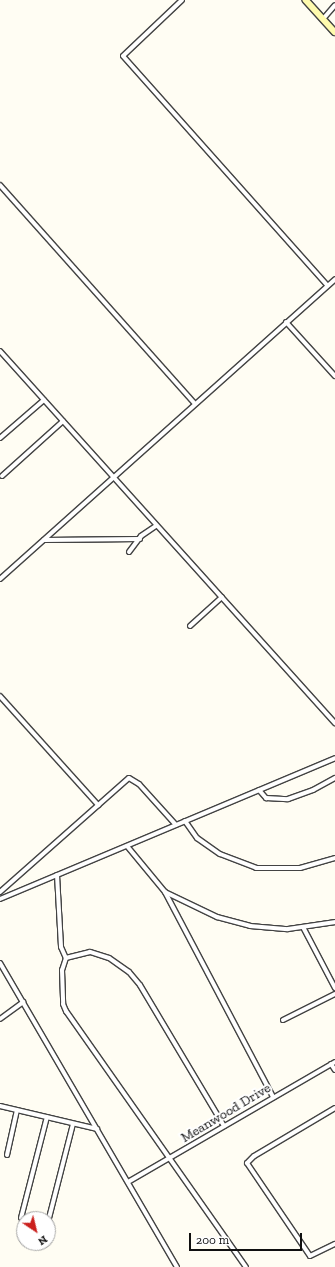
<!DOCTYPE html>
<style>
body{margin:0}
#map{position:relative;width:335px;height:1267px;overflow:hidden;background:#fffdf3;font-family:"Zilla Slab",serif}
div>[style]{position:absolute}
.roads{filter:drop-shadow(1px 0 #434343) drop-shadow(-1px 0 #434343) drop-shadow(0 1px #434343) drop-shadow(0 -1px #434343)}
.street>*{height:4px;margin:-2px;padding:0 2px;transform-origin:2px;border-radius:2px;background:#fff}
.secondary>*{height:5.5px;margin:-2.75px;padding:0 2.75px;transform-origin:2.75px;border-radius:2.75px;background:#fffbae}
span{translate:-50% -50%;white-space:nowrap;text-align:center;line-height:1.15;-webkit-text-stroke:4px #fff;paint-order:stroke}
.street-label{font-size:14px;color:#101010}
.north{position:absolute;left:16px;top:1211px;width:40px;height:40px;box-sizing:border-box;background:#fff;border:1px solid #9f9f9f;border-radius:50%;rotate:145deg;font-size:11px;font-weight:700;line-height:16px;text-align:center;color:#101010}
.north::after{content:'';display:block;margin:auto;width:14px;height:18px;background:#cb201d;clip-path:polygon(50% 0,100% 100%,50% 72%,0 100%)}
.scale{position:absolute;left:189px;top:1233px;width:113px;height:18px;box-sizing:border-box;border:2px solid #101010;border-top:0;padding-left:5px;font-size:12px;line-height:14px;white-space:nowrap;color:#101010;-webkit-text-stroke:3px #fff;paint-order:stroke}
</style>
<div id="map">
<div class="roads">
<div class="street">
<i style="left:182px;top:0;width:81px;rotate:136.5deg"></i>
<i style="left:123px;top:56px;width:307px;rotate:48.3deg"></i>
<i style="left:323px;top:19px;width:18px;rotate:-49deg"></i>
<i style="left:0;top:185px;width:292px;rotate:48.3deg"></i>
<i style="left:286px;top:322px;width:73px;rotate:47.8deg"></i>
<i style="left:0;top:351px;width:501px;rotate:48deg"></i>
<i style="left:0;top:438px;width:58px;rotate:-40.8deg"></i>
<i style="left:2px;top:476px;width:82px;rotate:-42deg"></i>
<i style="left:44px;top:540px;width:96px;rotate:-0.6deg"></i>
<i style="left:129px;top:552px;width:20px;rotate:-53deg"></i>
<i style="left:141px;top:536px;width:18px;rotate:-34deg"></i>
<i style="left:0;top:579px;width:450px;rotate:-41.8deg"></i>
<i style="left:190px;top:626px;width:43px;rotate:-42.2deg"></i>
<i style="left:0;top:696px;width:147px;rotate:48deg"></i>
<i style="left:259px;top:790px;width:11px;rotate:49deg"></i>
<i style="left:266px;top:798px;width:22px;rotate:3deg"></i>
<i style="left:288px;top:799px;width:27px;rotate:-20deg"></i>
<i style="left:313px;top:790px;width:25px;rotate:-29deg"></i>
<i style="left:185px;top:821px;width:21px;rotate:55deg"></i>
<i style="left:197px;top:838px;width:28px;rotate:35deg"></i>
<i style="left:220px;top:854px;width:39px;rotate:21deg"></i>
<i style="left:256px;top:868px;width:44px"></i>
<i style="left:300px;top:868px;width:36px;rotate:-16deg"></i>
<i style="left:127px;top:846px;width:60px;rotate:50.4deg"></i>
<i style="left:165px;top:892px;width:232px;rotate:62.2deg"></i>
<i style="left:57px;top:875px;width:72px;rotate:86.8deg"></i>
<i style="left:61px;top:947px;width:12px;rotate:66deg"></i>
<i style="left:0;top:892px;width:172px;rotate:-41.5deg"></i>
<i style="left:129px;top:778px;width:12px;rotate:31deg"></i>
<i style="left:139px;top:784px;width:55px;rotate:47.9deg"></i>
<i style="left:165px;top:892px;width:58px;rotate:25.7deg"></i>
<i style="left:217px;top:917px;width:34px;rotate:15deg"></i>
<i style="left:250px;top:926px;width:38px;rotate:5deg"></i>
<i style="left:288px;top:929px;width:48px;rotate:-8.5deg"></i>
<i style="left:0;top:899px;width:363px;rotate:-22.8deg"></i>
<i style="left:303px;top:927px;width:69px;rotate:62.3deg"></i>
<i style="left:0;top:963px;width:352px;rotate:59.8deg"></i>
<i style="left:0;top:1019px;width:29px;rotate:-36deg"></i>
<i style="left:283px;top:1020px;width:58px;rotate:-26.6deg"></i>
<i style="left:331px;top:1064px;width:7px;rotate:56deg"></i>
<i style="left:0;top:1106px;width:100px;rotate:13.3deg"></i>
<i style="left:335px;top:1108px;width:94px;rotate:149.3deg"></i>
<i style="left:254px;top:1156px;width:10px;rotate:135deg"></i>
<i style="left:247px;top:1163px;width:112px;rotate:55.9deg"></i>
<i style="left:310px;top:1256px;width:28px;rotate:-26deg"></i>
<i style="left:224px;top:1126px;width:164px;rotate:-120.8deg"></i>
<i style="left:140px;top:985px;width:17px;rotate:-130deg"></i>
<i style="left:129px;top:972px;width:24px;rotate:-145deg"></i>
<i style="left:109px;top:958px;width:20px;rotate:-162deg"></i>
<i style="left:90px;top:952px;width:25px;rotate:166deg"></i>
<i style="left:66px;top:958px;width:13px;rotate:108deg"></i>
<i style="left:62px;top:970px;width:34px;rotate:88deg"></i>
<i style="left:63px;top:1004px;width:8px;rotate:67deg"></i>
<i style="left:66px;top:1011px;width:313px;rotate:54.9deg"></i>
<i style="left:7px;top:1155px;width:46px;rotate:-77.5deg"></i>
<i style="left:128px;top:1182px;width:239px;rotate:-30.1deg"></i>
<i style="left:21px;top:1218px;width:104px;rotate:-75.6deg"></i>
<i style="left:48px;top:1222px;width:101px;rotate:-75.7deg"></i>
</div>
<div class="secondary">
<i style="left:306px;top:0;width:43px;rotate:47.8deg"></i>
</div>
</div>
<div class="street-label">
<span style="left:226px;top:1113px;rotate:-31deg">Meanwood Drive</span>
</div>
<div class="north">N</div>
<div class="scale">200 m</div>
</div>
